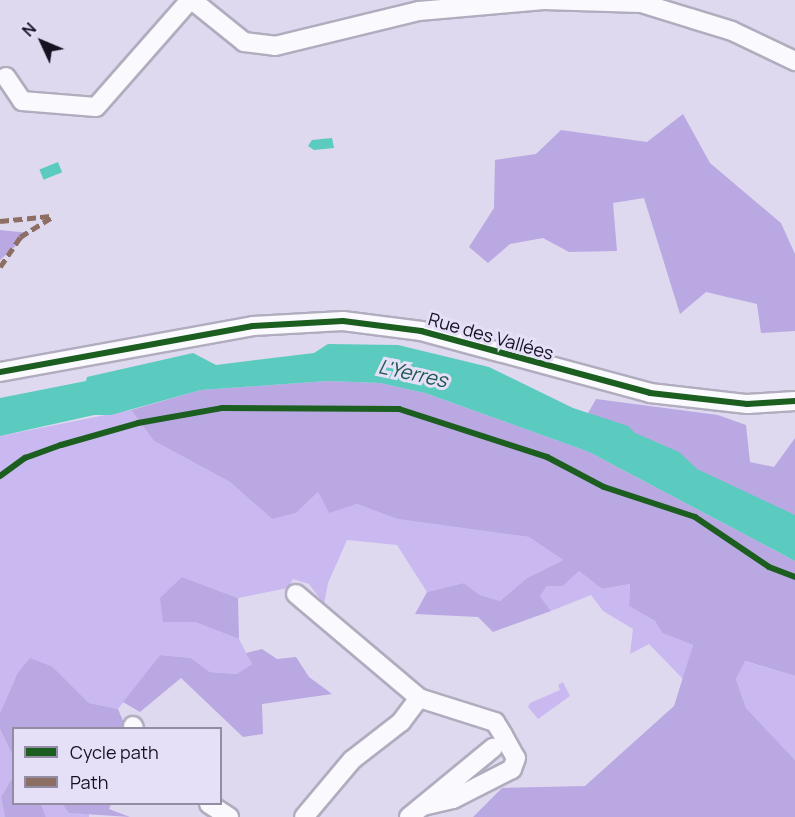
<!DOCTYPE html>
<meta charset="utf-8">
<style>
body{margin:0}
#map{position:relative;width:795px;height:817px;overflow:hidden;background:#ded9ef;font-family:Manrope,sans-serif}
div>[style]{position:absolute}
.green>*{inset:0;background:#c9b9f0}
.forest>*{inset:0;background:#baa8e3}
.water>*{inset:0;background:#5acbbe;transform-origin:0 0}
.roads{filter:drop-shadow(2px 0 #b1acbe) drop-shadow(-2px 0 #b1acbe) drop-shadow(0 2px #b1acbe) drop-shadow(0 -2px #b1acbe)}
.minor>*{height:18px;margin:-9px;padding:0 9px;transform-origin:9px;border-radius:9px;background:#faf9fd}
.quiet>*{height:4.5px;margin-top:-2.25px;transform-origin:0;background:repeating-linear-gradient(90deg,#8d6e63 0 9px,transparent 0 13.5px)}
.cycleway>*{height:6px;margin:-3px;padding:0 3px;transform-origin:3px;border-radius:3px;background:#1b5e20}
span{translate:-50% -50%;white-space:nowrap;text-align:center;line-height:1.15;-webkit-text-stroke:6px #e5dff8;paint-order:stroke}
.street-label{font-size:18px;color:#161221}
.water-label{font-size:20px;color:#205b4f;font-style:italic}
.legend{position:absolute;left:12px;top:727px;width:210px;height:78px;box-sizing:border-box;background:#e5dff8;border:2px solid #928da2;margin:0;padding:8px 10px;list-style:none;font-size:18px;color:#161221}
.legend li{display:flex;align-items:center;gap:12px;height:30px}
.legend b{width:30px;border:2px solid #928da2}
.north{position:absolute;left:12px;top:12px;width:60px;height:60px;-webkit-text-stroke:4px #e5dff8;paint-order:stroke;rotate:314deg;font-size:16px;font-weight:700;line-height:24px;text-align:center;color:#161221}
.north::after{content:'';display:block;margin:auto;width:21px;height:27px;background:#161221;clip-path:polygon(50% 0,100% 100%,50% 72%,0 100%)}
</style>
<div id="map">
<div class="green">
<i style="clip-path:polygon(131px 410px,154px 441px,230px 482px,272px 519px,296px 513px,318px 492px,329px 512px,357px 504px,397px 519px,529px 537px,563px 560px,527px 578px,500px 601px,480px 595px,464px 583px,427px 592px,397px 545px,347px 540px,328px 583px,324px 604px,309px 584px,293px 579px,288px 588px,238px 598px,182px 577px,163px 622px,195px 622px,239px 639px,252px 664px,238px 674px,210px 672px,191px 658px,160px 655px,118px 709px,89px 703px,53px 667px,17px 674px,0 713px,0 436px)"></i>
<i style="clip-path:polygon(579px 571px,602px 589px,630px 584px,629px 606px,655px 621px,662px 633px,693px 645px,683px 679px,649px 644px,630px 654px,633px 629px,603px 611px,591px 595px,551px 611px,540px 596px,547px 586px,563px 586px)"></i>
<i style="clip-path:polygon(744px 661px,795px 676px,795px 760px,746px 708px,736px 679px)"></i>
<i style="clip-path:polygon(563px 682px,570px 696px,538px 719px,528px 707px,530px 703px,560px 690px,558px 685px)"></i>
<i style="clip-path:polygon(0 729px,13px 756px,13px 777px,1px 797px,5px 817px,0 817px)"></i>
<i style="clip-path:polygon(41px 804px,62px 804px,69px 813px,89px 814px,89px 817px,46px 817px)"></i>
</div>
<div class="forest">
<i style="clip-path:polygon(683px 114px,710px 163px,781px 223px,795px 254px,795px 331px,761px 333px,757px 304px,706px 292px,680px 314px,644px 198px,613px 203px,617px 251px,569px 252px,543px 238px,510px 244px,488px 263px,469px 247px,494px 208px,495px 160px,536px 154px,561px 130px,647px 142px)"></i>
<i style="clip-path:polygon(0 230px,30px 233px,0 260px)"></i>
<i style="clip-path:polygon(328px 381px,380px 383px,425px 393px,589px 452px,795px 561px,795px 676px,745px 661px,736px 679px,746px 708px,795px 760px,795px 817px,473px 817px,502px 788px,585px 786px,674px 706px,693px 645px,662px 633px,655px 621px,629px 606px,630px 584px,602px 589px,579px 571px,563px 586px,547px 586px,540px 596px,551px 611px,493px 632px,478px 617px,415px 614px,427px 592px,464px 583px,480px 595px,500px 601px,527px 578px,563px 560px,529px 537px,397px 519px,357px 504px,329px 513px,318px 492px,296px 513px,272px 519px,230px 482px,154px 441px,131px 410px,201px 390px)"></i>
<i style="clip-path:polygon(596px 399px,718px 415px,746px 425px,750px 462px,774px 467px,795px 438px,795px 526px,588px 413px)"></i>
<i style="clip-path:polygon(182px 577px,238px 598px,239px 639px,195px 622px,163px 622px,160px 598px)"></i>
<i style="clip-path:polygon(262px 649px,277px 659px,296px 657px,309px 677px,332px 694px,262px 704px,263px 734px,243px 737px,181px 678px,140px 712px,123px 702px,160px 655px,191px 658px,210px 672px,237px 674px,252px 664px,246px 653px)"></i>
<i style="clip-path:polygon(30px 658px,53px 667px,89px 703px,118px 709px,126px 728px,14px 728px,13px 756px,0 729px,0 713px,17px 674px)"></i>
<i style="clip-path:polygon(13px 777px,14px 804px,41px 804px,46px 817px,5px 817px,1px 797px)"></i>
<i style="clip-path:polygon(62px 804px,111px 804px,109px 809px,130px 817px,69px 813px)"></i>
</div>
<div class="water">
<i style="clip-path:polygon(332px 138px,334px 148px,314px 150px,308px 146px,312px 140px)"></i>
<i style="left:58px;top:162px;width:11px;height:20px;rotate:68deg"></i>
<i style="clip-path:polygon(328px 344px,398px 345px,489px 367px,573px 408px,628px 426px,635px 433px,679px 452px,697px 469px,795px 515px,795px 561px,589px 452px,425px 393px,380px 383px,328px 381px,201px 390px,111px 415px,94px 415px,0 436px,0 398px,86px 381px,87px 377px,193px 353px,216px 365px,314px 353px)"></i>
</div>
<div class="roads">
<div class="minor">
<i style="left:192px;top:0;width:67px;rotate:38.9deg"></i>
<i style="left:244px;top:42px;width:31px;rotate:7deg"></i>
<i style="left:275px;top:46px;width:148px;rotate:-13.7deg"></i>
<i style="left:419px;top:11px;width:125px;rotate:-5deg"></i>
<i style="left:544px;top:0;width:97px;rotate:1.8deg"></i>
<i style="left:641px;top:3px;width:95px;rotate:17.1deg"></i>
<i style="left:732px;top:31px;width:70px;rotate:25.5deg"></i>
<i style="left:6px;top:77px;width:29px;rotate:56deg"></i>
<i style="left:22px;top:101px;width:74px;rotate:4.6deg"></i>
<i style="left:96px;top:107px;width:142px;rotate:-48.7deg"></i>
<i style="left:0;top:372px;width:257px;rotate:-10.3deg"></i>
<i style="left:253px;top:326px;width:90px;rotate:-3.2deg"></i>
<i style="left:343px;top:321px;width:79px;rotate:7.3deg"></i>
<i style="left:421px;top:331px;width:237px;rotate:15.1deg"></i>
<i style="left:650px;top:393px;width:98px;rotate:6.5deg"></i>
<i style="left:747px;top:404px;width:48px;rotate:-3.6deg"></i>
<i style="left:296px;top:594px;width:161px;rotate:40.2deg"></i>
<i style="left:419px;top:698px;width:80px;rotate:17.5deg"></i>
<i style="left:495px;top:722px;width:15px;rotate:58deg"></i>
<i style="left:503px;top:735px;width:26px;rotate:61deg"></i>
<i style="left:516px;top:758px;width:12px;rotate:110deg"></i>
<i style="left:512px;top:769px;width:66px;rotate:153deg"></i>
<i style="left:453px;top:799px;width:31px;rotate:167deg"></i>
<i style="left:133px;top:726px;width:2px;rotate:63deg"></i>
<i style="left:209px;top:804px;width:24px;rotate:33deg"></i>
<i style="left:304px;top:817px;width:75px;rotate:-49.9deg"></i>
<i style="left:352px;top:760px;width:62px;rotate:-37.8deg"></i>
<i style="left:401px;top:722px;width:30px;rotate:-53deg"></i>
<i style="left:409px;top:817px;width:109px;rotate:-39.4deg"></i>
</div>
</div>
<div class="quiet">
<i style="left:0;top:221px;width:51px;rotate:-5.6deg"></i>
<i style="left:0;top:267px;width:36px;rotate:-56deg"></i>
<i style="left:20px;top:237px;width:40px;rotate:-32deg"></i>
</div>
<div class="cycleway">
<i style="left:0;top:372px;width:257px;rotate:-10.3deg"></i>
<i style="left:253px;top:326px;width:90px;rotate:-3.2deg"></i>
<i style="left:343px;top:321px;width:79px;rotate:7.3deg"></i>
<i style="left:421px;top:331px;width:237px;rotate:15.1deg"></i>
<i style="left:650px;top:393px;width:98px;rotate:6.5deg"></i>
<i style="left:747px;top:404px;width:48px;rotate:-3.6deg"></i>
<i style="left:0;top:476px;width:31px;rotate:-36deg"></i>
<i style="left:25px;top:458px;width:38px;rotate:-20deg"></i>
<i style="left:61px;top:445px;width:80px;rotate:-15.9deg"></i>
<i style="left:138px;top:423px;width:85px;rotate:-10.1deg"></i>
<i style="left:222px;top:408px;width:177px;rotate:0.3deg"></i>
<i style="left:399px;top:409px;width:156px;rotate:18deg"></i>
<i style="left:547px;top:457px;width:64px;rotate:27.8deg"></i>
<i style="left:604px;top:487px;width:96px;rotate:18.2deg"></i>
<i style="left:695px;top:517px;width:89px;rotate:34deg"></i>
<i style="left:769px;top:567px;width:28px;rotate:21deg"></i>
</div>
<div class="street-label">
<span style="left:491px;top:336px;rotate:16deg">Rue des Vallées</span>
</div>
<div class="water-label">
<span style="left:413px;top:373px;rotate:12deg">L'Yerres</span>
</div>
<ul class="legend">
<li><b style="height:8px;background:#1b5e20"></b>Cycle path</li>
<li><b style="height:8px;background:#8d6e63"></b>Path</li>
</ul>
<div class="north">N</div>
</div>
